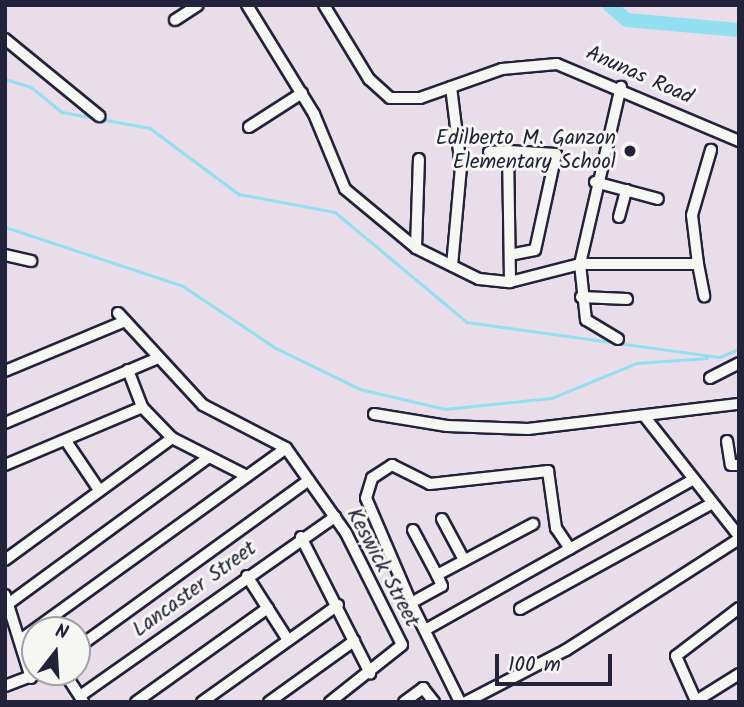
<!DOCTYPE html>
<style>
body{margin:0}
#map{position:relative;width:744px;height:707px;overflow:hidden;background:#e8dde8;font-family:Kalam,sans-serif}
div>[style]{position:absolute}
.stream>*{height:2.5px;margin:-1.25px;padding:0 1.25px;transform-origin:1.25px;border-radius:1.25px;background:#91dff0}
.river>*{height:14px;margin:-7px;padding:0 7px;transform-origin:7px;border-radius:7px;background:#91dff0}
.roads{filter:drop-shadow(2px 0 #22223b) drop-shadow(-2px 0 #22223b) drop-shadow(0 2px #22223b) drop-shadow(0 -2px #22223b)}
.minor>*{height:10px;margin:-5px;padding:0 5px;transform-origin:5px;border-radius:5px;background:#f6f6f2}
.dots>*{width:19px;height:19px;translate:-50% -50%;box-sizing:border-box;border:4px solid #f6f6f2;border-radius:50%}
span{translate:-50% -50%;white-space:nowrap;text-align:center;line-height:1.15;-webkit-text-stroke:6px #f6f6f2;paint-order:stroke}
.street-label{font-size:21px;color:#22223b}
.poi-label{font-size:21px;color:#22223b}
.right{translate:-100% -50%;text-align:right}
.frame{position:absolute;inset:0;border:7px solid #22223b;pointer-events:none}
.north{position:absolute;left:21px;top:616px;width:70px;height:70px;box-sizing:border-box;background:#f6f6f2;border:2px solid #a1a1a9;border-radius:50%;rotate:17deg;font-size:19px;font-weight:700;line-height:28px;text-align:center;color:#22223b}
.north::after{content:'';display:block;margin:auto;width:24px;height:32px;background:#22223b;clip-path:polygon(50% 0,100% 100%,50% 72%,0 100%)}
.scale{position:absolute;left:495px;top:654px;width:117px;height:32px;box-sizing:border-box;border:4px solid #22223b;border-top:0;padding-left:9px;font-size:21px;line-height:24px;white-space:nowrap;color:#22223b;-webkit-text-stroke:5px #f6f6f2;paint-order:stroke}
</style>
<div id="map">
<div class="stream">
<i style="left:536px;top:5px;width:5px"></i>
<i style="left:5px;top:79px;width:27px;rotate:17deg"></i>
<i style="left:31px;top:87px;width:40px;rotate:39deg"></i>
<i style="left:62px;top:112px;width:89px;rotate:10.3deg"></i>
<i style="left:150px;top:128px;width:111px;rotate:36.6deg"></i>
<i style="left:239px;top:194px;width:98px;rotate:10.6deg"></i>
<i style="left:335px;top:212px;width:172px;rotate:39.8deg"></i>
<i style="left:467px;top:322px;width:255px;rotate:7.9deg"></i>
<i style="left:5px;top:227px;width:188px;rotate:18.3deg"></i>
<i style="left:183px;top:286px;width:112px;rotate:33.7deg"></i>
<i style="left:276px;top:348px;width:93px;rotate:26deg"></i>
<i style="left:360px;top:389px;width:87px;rotate:13.2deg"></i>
<i style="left:445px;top:409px;width:108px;rotate:-5.9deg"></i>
<i style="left:552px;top:398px;width:92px;rotate:-22.4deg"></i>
<i style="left:637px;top:363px;width:70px;rotate:-4.1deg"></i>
<i style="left:720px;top:357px;width:21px;rotate:-23deg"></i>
</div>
<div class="river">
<i style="left:609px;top:5px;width:23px;rotate:40deg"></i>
<i style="left:627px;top:20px;width:112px;rotate:5.1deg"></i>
</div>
<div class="roads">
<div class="minor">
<i style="left:247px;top:5px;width:128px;rotate:58.4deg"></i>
<i style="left:314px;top:114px;width:81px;rotate:67.5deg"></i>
<i style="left:345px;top:189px;width:92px;rotate:39.7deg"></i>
<i style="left:416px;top:248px;width:70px;rotate:26.2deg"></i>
<i style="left:479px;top:279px;width:31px;rotate:6deg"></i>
<i style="left:510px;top:282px;width:72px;rotate:-14.4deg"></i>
<i style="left:580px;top:264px;width:118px"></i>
<i style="left:698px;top:264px;width:33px;rotate:79deg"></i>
<i style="left:324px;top:5px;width:87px;rotate:58.7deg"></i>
<i style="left:369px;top:79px;width:28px;rotate:42deg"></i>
<i style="left:390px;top:98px;width:30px"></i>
<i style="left:420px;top:98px;width:87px;rotate:-19.5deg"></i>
<i style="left:502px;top:69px;width:55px;rotate:-5.2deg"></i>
<i style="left:557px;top:64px;width:198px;rotate:22.9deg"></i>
<i style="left:175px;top:20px;width:27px;rotate:-33deg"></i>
<i style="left:5px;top:39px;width:122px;rotate:39.3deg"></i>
<i style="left:451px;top:87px;width:81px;rotate:82.9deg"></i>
<i style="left:461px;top:167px;width:99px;rotate:95.2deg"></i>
<i style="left:249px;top:127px;width:63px;rotate:-32.7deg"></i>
<i style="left:508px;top:151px;width:48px;rotate:3.6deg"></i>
<i style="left:556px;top:154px;width:98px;rotate:102.3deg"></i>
<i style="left:535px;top:250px;width:25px;rotate:169deg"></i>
<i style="left:489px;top:152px;width:19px;rotate:-3deg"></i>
<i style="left:508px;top:151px;width:131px;rotate:89.1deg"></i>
<i style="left:595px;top:182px;width:65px;rotate:15.1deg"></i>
<i style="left:619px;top:217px;width:28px;rotate:-75deg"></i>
<i style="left:416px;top:248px;width:89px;rotate:-88.1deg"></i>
<i style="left:5px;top:255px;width:27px;rotate:13deg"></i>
<i style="left:698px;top:264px;width:49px;rotate:-97deg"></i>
<i style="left:692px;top:215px;width:68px;rotate:-73.7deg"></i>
<i style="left:581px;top:297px;width:46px;rotate:2.5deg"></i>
<i style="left:118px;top:313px;width:125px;rotate:47.3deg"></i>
<i style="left:203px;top:405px;width:93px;rotate:27.4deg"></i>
<i style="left:286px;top:448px;width:104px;rotate:54.8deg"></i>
<i style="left:346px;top:533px;width:125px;rotate:63.4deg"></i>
<i style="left:402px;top:645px;width:92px;rotate:141.6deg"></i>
<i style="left:618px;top:339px;width:37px;rotate:-149deg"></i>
<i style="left:586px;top:320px;width:56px;rotate:-96.1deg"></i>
<i style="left:580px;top:264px;width:182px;rotate:-77deg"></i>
<i style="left:128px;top:370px;width:40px;rotate:69deg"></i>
<i style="left:142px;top:407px;width:43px;rotate:45.9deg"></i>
<i style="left:172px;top:438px;width:84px;rotate:26.9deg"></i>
<i style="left:5px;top:371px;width:128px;rotate:-22.6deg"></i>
<i style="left:710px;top:378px;width:33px;rotate:-27deg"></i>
<i style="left:374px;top:414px;width:74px;rotate:9.3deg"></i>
<i style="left:447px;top:426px;width:81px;rotate:2.1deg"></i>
<i style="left:528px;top:429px;width:212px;rotate:-6.8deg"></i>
<i style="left:645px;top:417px;width:152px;rotate:51.7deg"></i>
<i style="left:5px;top:423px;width:166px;rotate:-23deg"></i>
<i style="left:66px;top:441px;width:59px;rotate:56deg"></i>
<i style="left:727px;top:441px;width:24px;rotate:81deg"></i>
<i style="left:731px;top:465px;width:8px"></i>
<i style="left:5px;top:465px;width:149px;rotate:-22.9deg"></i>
<i style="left:442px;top:519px;width:47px;rotate:61.8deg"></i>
<i style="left:413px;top:530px;width:51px;rotate:61.9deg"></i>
<i style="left:301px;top:537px;width:153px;rotate:63.1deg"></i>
<i style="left:5px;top:560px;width:207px;rotate:-36.1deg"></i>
<i style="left:247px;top:576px;width:76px;rotate:57.4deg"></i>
<i style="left:5px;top:595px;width:87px;rotate:72.6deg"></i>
<i style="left:411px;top:603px;width:114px;rotate:-113.2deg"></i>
<i style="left:366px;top:498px;width:21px;rotate:-73deg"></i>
<i style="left:372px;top:478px;width:24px;rotate:-33deg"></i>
<i style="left:392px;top:465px;width:42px;rotate:26.6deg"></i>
<i style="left:430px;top:484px;width:119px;rotate:-6.3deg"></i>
<i style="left:548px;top:471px;width:58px;rotate:82deg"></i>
<i style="left:556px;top:528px;width:25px;rotate:56deg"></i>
<i style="left:8px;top:604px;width:249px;rotate:-36.2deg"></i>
<i style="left:739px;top:608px;width:79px;rotate:142.7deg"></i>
<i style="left:676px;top:656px;width:49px;rotate:66deg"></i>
<i style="left:696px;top:701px;width:51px;rotate:-32.1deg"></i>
<i style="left:520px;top:609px;width:216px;rotate:-28.8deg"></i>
<i style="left:425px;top:630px;width:305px;rotate:-29.3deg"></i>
<i style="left:20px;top:640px;width:328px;rotate:-35.8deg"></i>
<i style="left:77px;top:648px;width:286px;rotate:-35.9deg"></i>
<i style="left:64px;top:672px;width:35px;rotate:57deg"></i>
<i style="left:5px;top:686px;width:39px;rotate:-21deg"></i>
<i style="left:80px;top:696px;width:312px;rotate:-35.1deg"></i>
<i style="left:136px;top:702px;width:162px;rotate:-35.5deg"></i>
<i style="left:202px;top:702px;width:167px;rotate:-35.5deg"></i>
<i style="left:269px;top:702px;width:105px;rotate:-35.7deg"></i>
<i style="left:404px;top:702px;width:24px;rotate:-36deg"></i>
<i style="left:423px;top:688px;width:18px;rotate:52deg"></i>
<i style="left:460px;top:702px;width:110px;rotate:-116.3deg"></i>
<i style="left:411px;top:603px;width:35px;rotate:-29deg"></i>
<i style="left:442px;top:586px;width:12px;rotate:-114deg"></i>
<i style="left:437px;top:575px;width:109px;rotate:-28deg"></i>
<i style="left:466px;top:702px;width:113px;rotate:-27.5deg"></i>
<i style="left:566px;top:650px;width:206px;rotate:-32.7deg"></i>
</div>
</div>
<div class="dots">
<i style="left:630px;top:151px;background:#22223b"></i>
</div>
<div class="street-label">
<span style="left:639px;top:76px;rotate:24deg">Anunas Road</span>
<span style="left:382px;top:568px;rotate:62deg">Keswick Street</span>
<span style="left:195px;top:590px;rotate:-36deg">Lancaster Street</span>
</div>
<div class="poi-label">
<span class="right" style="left:616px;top:151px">Edilberto M. Ganzon<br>Elementary School</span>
</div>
<div class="frame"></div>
<div class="north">N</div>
<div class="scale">100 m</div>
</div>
